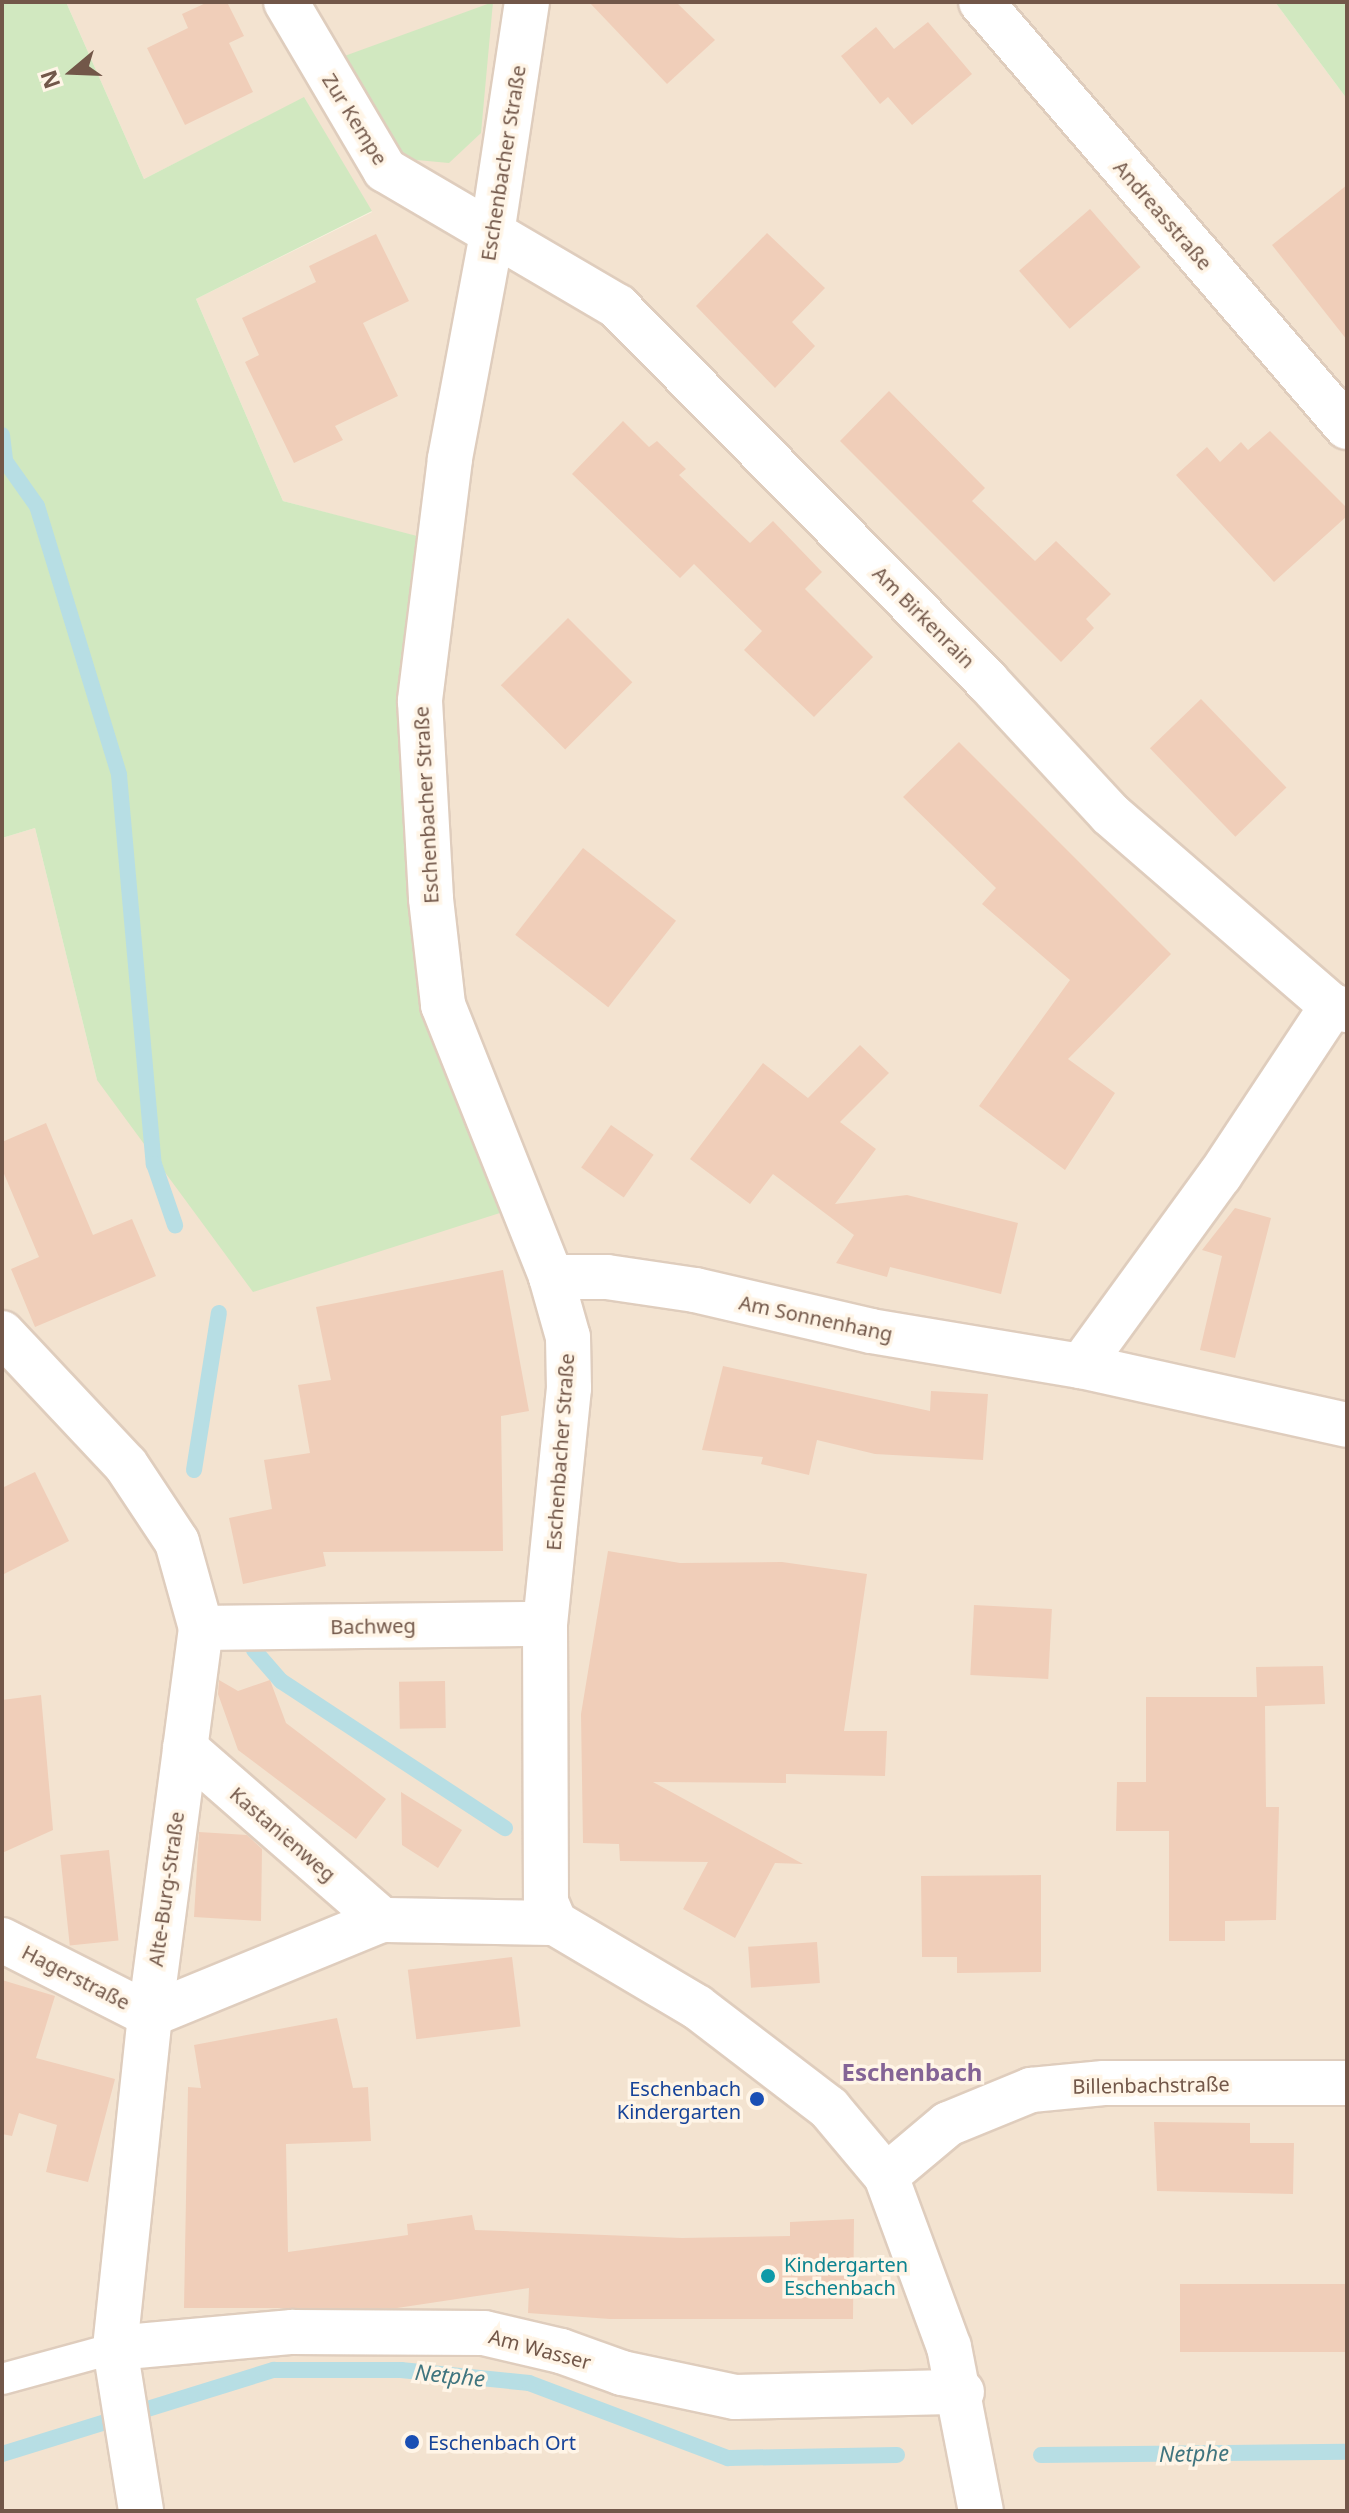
<!DOCTYPE html>
<meta charset="utf-8">
<style>
body{margin:0}
#map{position:relative;width:1349px;height:2513px;overflow:hidden;background:#fcf1e1;font-family:"Noto Sans",sans-serif}
div>[style]{position:absolute}
.residential>*{inset:0;background:#f3e3d0}
.green>*{inset:0;background:#d1e8c0}
.stream>*{height:16px;margin:-8px;padding:0 8px;transform-origin:8px;border-radius:8px;background:#b7dee4}
.building>*{inset:0;background:#f0ceb9;transform-origin:0 0}
.roads{filter:drop-shadow(2px 0 #dfcdbd) drop-shadow(-2px 0 #dfcdbd) drop-shadow(0 2px #dfcdbd) drop-shadow(0 -2px #dfcdbd)}
.service>*{height:30px;margin:-15px;padding:0 15px;transform-origin:15px;border-radius:15px;background:#fff}
.minor>*{height:44px;margin:-22px;padding:0 22px;transform-origin:22px;border-radius:22px;background:#fff}
.dots>*{width:22px;height:22px;translate:-50% -50%;box-sizing:border-box;border:4px solid #fff5e7;border-radius:50%}
span{translate:-50% -50%;white-space:nowrap;text-align:center;line-height:1.15;-webkit-text-stroke:7px #fff5e7;paint-order:stroke}
.street-label{font-size:20px;color:#725749}
.transit-label{font-size:20px;color:#164399}
.right{translate:-100% -50%;text-align:right}
.left{translate:0 -50%;text-align:left}
.culture-label{font-size:20px;color:#0d838f}
.water-label{font-size:22px;color:#40757f;font-style:italic}
.quarter-label{font-size:24px;color:#846496;font-weight:700}
.frame{position:absolute;inset:0;border:4px solid #725749;pointer-events:none}
.north{position:absolute;left:32px;top:32px;width:80px;height:80px;-webkit-text-stroke:6px #fff5e7;paint-order:stroke;rotate:251deg;font-size:22px;font-weight:700;line-height:32px;text-align:center;color:#725749}
.north::after{content:'';display:block;margin:auto;width:28px;height:36px;background:#725749;clip-path:polygon(50% 0,100% 100%,50% 72%,0 100%)}
</style>
<div id="map">
<div class="residential">
<i style="clip-path:polygon(66px 2px,1275px 2px,1347px 99px,1347px 2511px,2px 2511px,2px 838px,35px 828px,97px 1080px,403px 697px,417px 537px,283px 501px,196px 299px,372px 212px,304px 98px,144px 179px)"></i>
</div>
<div class="green">
<i style="clip-path:polygon(2px 2px,66px 2px,144px 179px,304px 97px,372px 211px,196px 299px,283px 501px,417px 536px,403px 697px,503px 1212px,253px 1292px,97px 1080px,35px 828px,2px 838px)"></i>
<i style="clip-path:polygon(493px 2px,481px 133px,449px 163px,395px 158px,339px 58px)"></i>
<i style="clip-path:polygon(1275px 2px,1347px 2px,1347px 99px)"></i>
</div>
<div class="stream">
<i style="left:2px;top:435px;width:26px;rotate:83deg"></i>
<i style="left:5px;top:461px;width:55px;rotate:54.6deg"></i>
<i style="left:37px;top:506px;width:281px;rotate:73deg"></i>
<i style="left:119px;top:775px;width:391px;rotate:84.9deg"></i>
<i style="left:154px;top:1164px;width:65px;rotate:71deg"></i>
<i style="left:194px;top:1470px;width:159px;rotate:-81deg"></i>
<i style="left:254px;top:1650px;width:41px;rotate:48.9deg"></i>
<i style="left:281px;top:1681px;width:268px;rotate:33.3deg"></i>
<i style="left:2px;top:2454px;width:285px;rotate:-17.2deg"></i>
<i style="left:274px;top:2370px;width:127px"></i>
<i style="left:401px;top:2370px;width:129px;rotate:5.8deg"></i>
<i style="left:529px;top:2383px;width:213px;rotate:20.7deg"></i>
<i style="left:728px;top:2458px;width:169px;rotate:-1deg"></i>
<i style="left:1041px;top:2455px;width:306px;rotate:-0.6deg"></i>
</div>
<div class="building">
<i style="clip-path:polygon(208px 2px,227px 2px,244px 36px,229px 43px,253px 92px,185px 125px,147px 48px,188px 28px,182px 14px)"></i>
<i style="clip-path:polygon(589px 2px,676px 2px,715px 40px,667px 84px)"></i>
<i style="clip-path:polygon(928px 22px,972px 74px,912px 125px,888px 97px,880px 104px,841px 56px,876px 27px,894px 49px)"></i>
<i style="clip-path:polygon(1347px 185px,1347px 340px,1272px 245px)"></i>
<i style="left:1090px;top:209px;width:77px;height:94px;rotate:49deg"></i>
<i style="clip-path:polygon(767px 233px,825px 288px,792px 322px,815px 346px,775px 388px,696px 306px)"></i>
<i style="clip-path:polygon(376px 234px,409px 301px,363px 323px,398px 396px,335px 426px,343px 440px,294px 463px,245px 362px,259px 355px,242px 318px,316px 282px,309px 266px)"></i>
<i style="clip-path:polygon(889px 391px,985px 488px,972px 501px,1035px 561px,1056px 541px,1111px 594px,1086px 619px,1094px 628px,1061px 662px,840px 441px)"></i>
<i style="clip-path:polygon(623px 421px,649px 447px,657px 441px,686px 469px,679px 475px,750px 543px,773px 521px,822px 572px,805px 589px,873px 657px,814px 717px,744px 650px,762px 631px,694px 564px,680px 578px,572px 474px)"></i>
<i style="clip-path:polygon(1270px 431px,1347px 508px,1347px 516px,1274px 582px,1176px 475px,1207px 447px,1220px 462px,1241px 442px,1248px 450px)"></i>
<i style="left:568px;top:618px;width:91px;height:95px;rotate:45deg"></i>
<i style="left:1201px;top:699px;width:123px;height:71px;rotate:46deg"></i>
<i style="clip-path:polygon(959px 742px,1171px 954px,1068px 1059px,1115px 1093px,1065px 1170px,979px 1106px,1070px 980px,982px 904px,996px 888px,903px 797px)"></i>
<i style="left:583px;top:848px;width:118px;height:110px;rotate:38deg"></i>
<i style="clip-path:polygon(860px 1045px,889px 1073px,840px 1122px,876px 1149px,835px 1204px,907px 1195px,1018px 1223px,1001px 1294px,890px 1267px,887px 1277px,836px 1263px,854px 1235px,773px 1174px,750px 1204px,690px 1159px,763px 1063px,808px 1098px)"></i>
<i style="clip-path:polygon(46px 1123px,93px 1235px,132px 1219px,156px 1276px,35px 1327px,11px 1269px,39px 1257px,2px 1169px,2px 1142px)"></i>
<i style="left:611px;top:1125px;width:52px;height:52px;rotate:35deg"></i>
<i style="clip-path:polygon(1235px 1208px,1271px 1218px,1235px 1358px,1200px 1350px,1222px 1256px,1202px 1250px)"></i>
<i style="clip-path:polygon(503px 1270px,529px 1411px,501px 1416px,503px 1551px,323px 1552px,326px 1566px,243px 1584px,229px 1518px,272px 1509px,264px 1460px,310px 1453px,298px 1385px,331px 1380px,316px 1307px)"></i>
<i style="clip-path:polygon(723px 1366px,930px 1411px,931px 1391px,988px 1394px,983px 1460px,875px 1454px,817px 1440px,809px 1475px,761px 1464px,763px 1457px,702px 1450px)"></i>
<i style="clip-path:polygon(35px 1472px,69px 1541px,2px 1575px,2px 1488px)"></i>
<i style="clip-path:polygon(608px 1551px,680px 1563px,782px 1562px,867px 1574px,844px 1731px,887px 1731px,885px 1776px,786px 1774px,786px 1783px,653px 1782px,803px 1864px,775px 1863px,735px 1938px,683px 1909px,708px 1862px,620px 1861px,619px 1844px,583px 1843px,581px 1714px)"></i>
<i style="left:974px;top:1605px;width:78px;height:70px;rotate:3deg"></i>
<i style="clip-path:polygon(1323px 1666px,1325px 1704px,1265px 1706px,1266px 1807px,1279px 1807px,1276px 1920px,1225px 1921px,1225px 1941px,1169px 1941px,1169px 1831px,1116px 1831px,1117px 1782px,1146px 1782px,1146px 1697px,1257px 1697px,1256px 1667px)"></i>
<i style="clip-path:polygon(219px 1680px,238px 1691px,270px 1680px,286px 1723px,386px 1799px,356px 1839px,238px 1750px,218px 1694px)"></i>
<i style="left:445px;top:1681px;width:47px;height:46px;rotate:89deg"></i>
<i style="clip-path:polygon(41px 1695px,53px 1830px,2px 1853px,2px 1700px)"></i>
<i style="clip-path:polygon(401px 1792px,462px 1830px,438px 1868px,402px 1845px)"></i>
<i style="clip-path:polygon(199px 1832px,247px 1835px,262px 1849px,261px 1921px,194px 1917px)"></i>
<i style="left:109px;top:1850px;width:91px;height:49px;rotate:84deg"></i>
<i style="clip-path:polygon(1041px 1875px,1041px 1972px,957px 1973px,957px 1957px,922px 1957px,921px 1876px)"></i>
<i style="left:817px;top:1942px;width:41px;height:69px;rotate:86deg"></i>
<i style="left:512px;top:1957px;width:70px;height:105px;rotate:83deg"></i>
<i style="clip-path:polygon(2px 1980px,55px 1996px,36px 2058px,115px 2079px,88px 2182px,46px 2172px,57px 2125px,19px 2113px,12px 2136px,2px 2134px)"></i>
<i style="clip-path:polygon(337px 2018px,353px 2088px,368px 2087px,371px 2141px,286px 2144px,288px 2252px,408px 2235px,407px 2224px,472px 2215px,475px 2230px,682px 2238px,790px 2236px,790px 2222px,854px 2219px,853px 2319px,610px 2319px,528px 2313px,529px 2288px,397px 2308px,184px 2308px,188px 2087px,201px 2088px,194px 2045px)"></i>
<i style="clip-path:polygon(1154px 2122px,1250px 2123px,1250px 2143px,1294px 2143px,1293px 2194px,1157px 2191px)"></i>
<i style="left:1180px;top:2284px;width:167px;height:68px"></i>
</div>
<div class="roads">
<div class="service">
<i style="left:2px;top:2379px;width:117px;rotate:-15.3deg"></i>
</div>
<div class="minor">
<i style="left:286px;top:2px;width:195px;rotate:59.5deg"></i>
<i style="left:385px;top:170px;width:269px;rotate:30.4deg"></i>
<i style="left:617px;top:306px;width:527px;rotate:45.38deg"></i>
<i style="left:987px;top:681px;width:181px;rotate:47.2deg"></i>
<i style="left:1110px;top:814px;width:294px;rotate:40.9deg"></i>
<i style="left:1332px;top:1006px;width:16px;rotate:15deg"></i>
<i style="left:527px;top:2px;width:235px;rotate:98.6deg"></i>
<i style="left:492px;top:234px;width:229px;rotate:100.6deg"></i>
<i style="left:450px;top:459px;width:244px;rotate:97.1deg"></i>
<i style="left:420px;top:701px;width:198px;rotate:86.8deg"></i>
<i style="left:431px;top:899px;width:107px;rotate:83.5deg"></i>
<i style="left:443px;top:1005px;width:293px;rotate:68.3deg"></i>
<i style="left:551px;top:1277px;width:62px;rotate:74.2deg"></i>
<i style="left:568px;top:1337px;width:51px;rotate:88.9deg"></i>
<i style="left:569px;top:1388px;width:237px;rotate:95.8deg"></i>
<i style="left:545px;top:1624px;width:278px;rotate:89.8deg"></i>
<i style="left:546px;top:1902px;width:23px;rotate:67deg"></i>
<i style="left:555px;top:1923px;width:165px;rotate:30.6deg"></i>
<i style="left:697px;top:2007px;width:166px;rotate:37.4deg"></i>
<i style="left:829px;top:2108px;width:89px;rotate:50deg"></i>
<i style="left:886px;top:2176px;width:182px;rotate:69.8deg"></i>
<i style="left:949px;top:2347px;width:167px;rotate:79deg"></i>
<i style="left:981px;top:2px;width:561px;rotate:49.27deg"></i>
<i style="left:551px;top:1277px;width:56px"></i>
<i style="left:607px;top:1277px;width:89px;rotate:8.4deg"></i>
<i style="left:695px;top:1290px;width:181px;rotate:13.1deg"></i>
<i style="left:871px;top:1331px;width:213px;rotate:9.5deg"></i>
<i style="left:1081px;top:1366px;width:272px;rotate:12.5deg"></i>
<i style="left:2px;top:1333px;width:181px;rotate:46.8deg"></i>
<i style="left:126px;top:1465px;width:92px;rotate:56.5deg"></i>
<i style="left:177px;top:1542px;width:89px;rotate:74.4deg"></i>
<i style="left:201px;top:1628px;width:390px;rotate:97.5deg"></i>
<i style="left:150px;top:2015px;width:335px;rotate:96deg"></i>
<i style="left:115px;top:2348px;width:165px;rotate:80.9deg"></i>
<i style="left:1081px;top:1366px;width:236px;rotate:-54deg"></i>
<i style="left:1220px;top:1175px;width:203px;rotate:-56.5deg"></i>
<i style="left:201px;top:1628px;width:344px;rotate:-0.7deg"></i>
<i style="left:185px;top:1748px;width:262px;rotate:41.1deg"></i>
<i style="left:2px;top:1940px;width:166px;rotate:26.9deg"></i>
<i style="left:150px;top:2015px;width:251px;rotate:-22.3deg"></i>
<i style="left:382px;top:1920px;width:173px;rotate:1deg"></i>
<i style="left:886px;top:2176px;width:81px;rotate:-40deg"></i>
<i style="left:948px;top:2124px;width:90px;rotate:-22.3deg"></i>
<i style="left:1031px;top:2090px;width:73px;rotate:-5.5deg"></i>
<i style="left:1104px;top:2083px;width:243px"></i>
<i style="left:115px;top:2348px;width:178px;rotate:-5.2deg"></i>
<i style="left:292px;top:2332px;width:192px;rotate:0.3deg"></i>
<i style="left:484px;top:2333px;width:79px;rotate:13.2deg"></i>
<i style="left:561px;top:2351px;width:65px;rotate:19.8deg"></i>
<i style="left:622px;top:2373px;width:116px;rotate:12deg"></i>
<i style="left:735px;top:2397px;width:227px;rotate:-1.3deg"></i>
</div>
</div>
<div class="dots">
<i style="left:757px;top:2099px;background:#1a4fb4"></i>
<i style="left:768px;top:2276px;background:#0f9aa8"></i>
<i style="left:412px;top:2442px;background:#1a4fb4"></i>
</div>
<div class="street-label">
<span style="left:355px;top:119px;rotate:58deg">Zur Kempe</span>
<span style="left:503px;top:163px;rotate:-81deg">Eschenbacher Straße</span>
<span style="left:1163px;top:215px;rotate:49deg">Andreasstraße</span>
<span style="left:924px;top:617px;rotate:45deg">Am Birkenrain</span>
<span style="left:426px;top:805px;rotate:-93deg">Eschenbacher Straße</span>
<span style="left:816px;top:1318px;rotate:12deg">Am Sonnenhang</span>
<span style="left:560px;top:1452px;rotate:-86deg">Eschenbacher Straße</span>
<span style="left:373px;top:1626px;rotate:-1deg">Bachweg</span>
<span style="left:283px;top:1834px;rotate:41deg">Kastanienweg</span>
<span style="left:166px;top:1889px;rotate:-82deg">Alte-Burg-Straße</span>
<span style="left:76px;top:1977px;rotate:27deg">Hagerstraße</span>
<span style="left:1151px;top:2085px;rotate:-1deg">Billenbachstraße</span>
<span style="left:540px;top:2349px;rotate:15deg">Am Wasser</span>
</div>
<div class="transit-label">
<span class="right" style="left:741px;top:2100px">Eschenbach<br>Kindergarten</span>
<span class="left" style="left:428px;top:2442px">Eschenbach Ort</span>
</div>
<div class="culture-label">
<span class="left" style="left:784px;top:2276px">Kindergarten<br>Eschenbach</span>
</div>
<div class="water-label">
<span style="left:450px;top:2375px;rotate:6deg">Netphe</span>
<span style="left:1194px;top:2453px;rotate:-1deg">Netphe</span>
</div>
<div class="quarter-label">
<span style="left:912px;top:2072px">Eschenbach</span>
</div>
<div class="frame"></div>
<div class="north">N</div>
</div>
